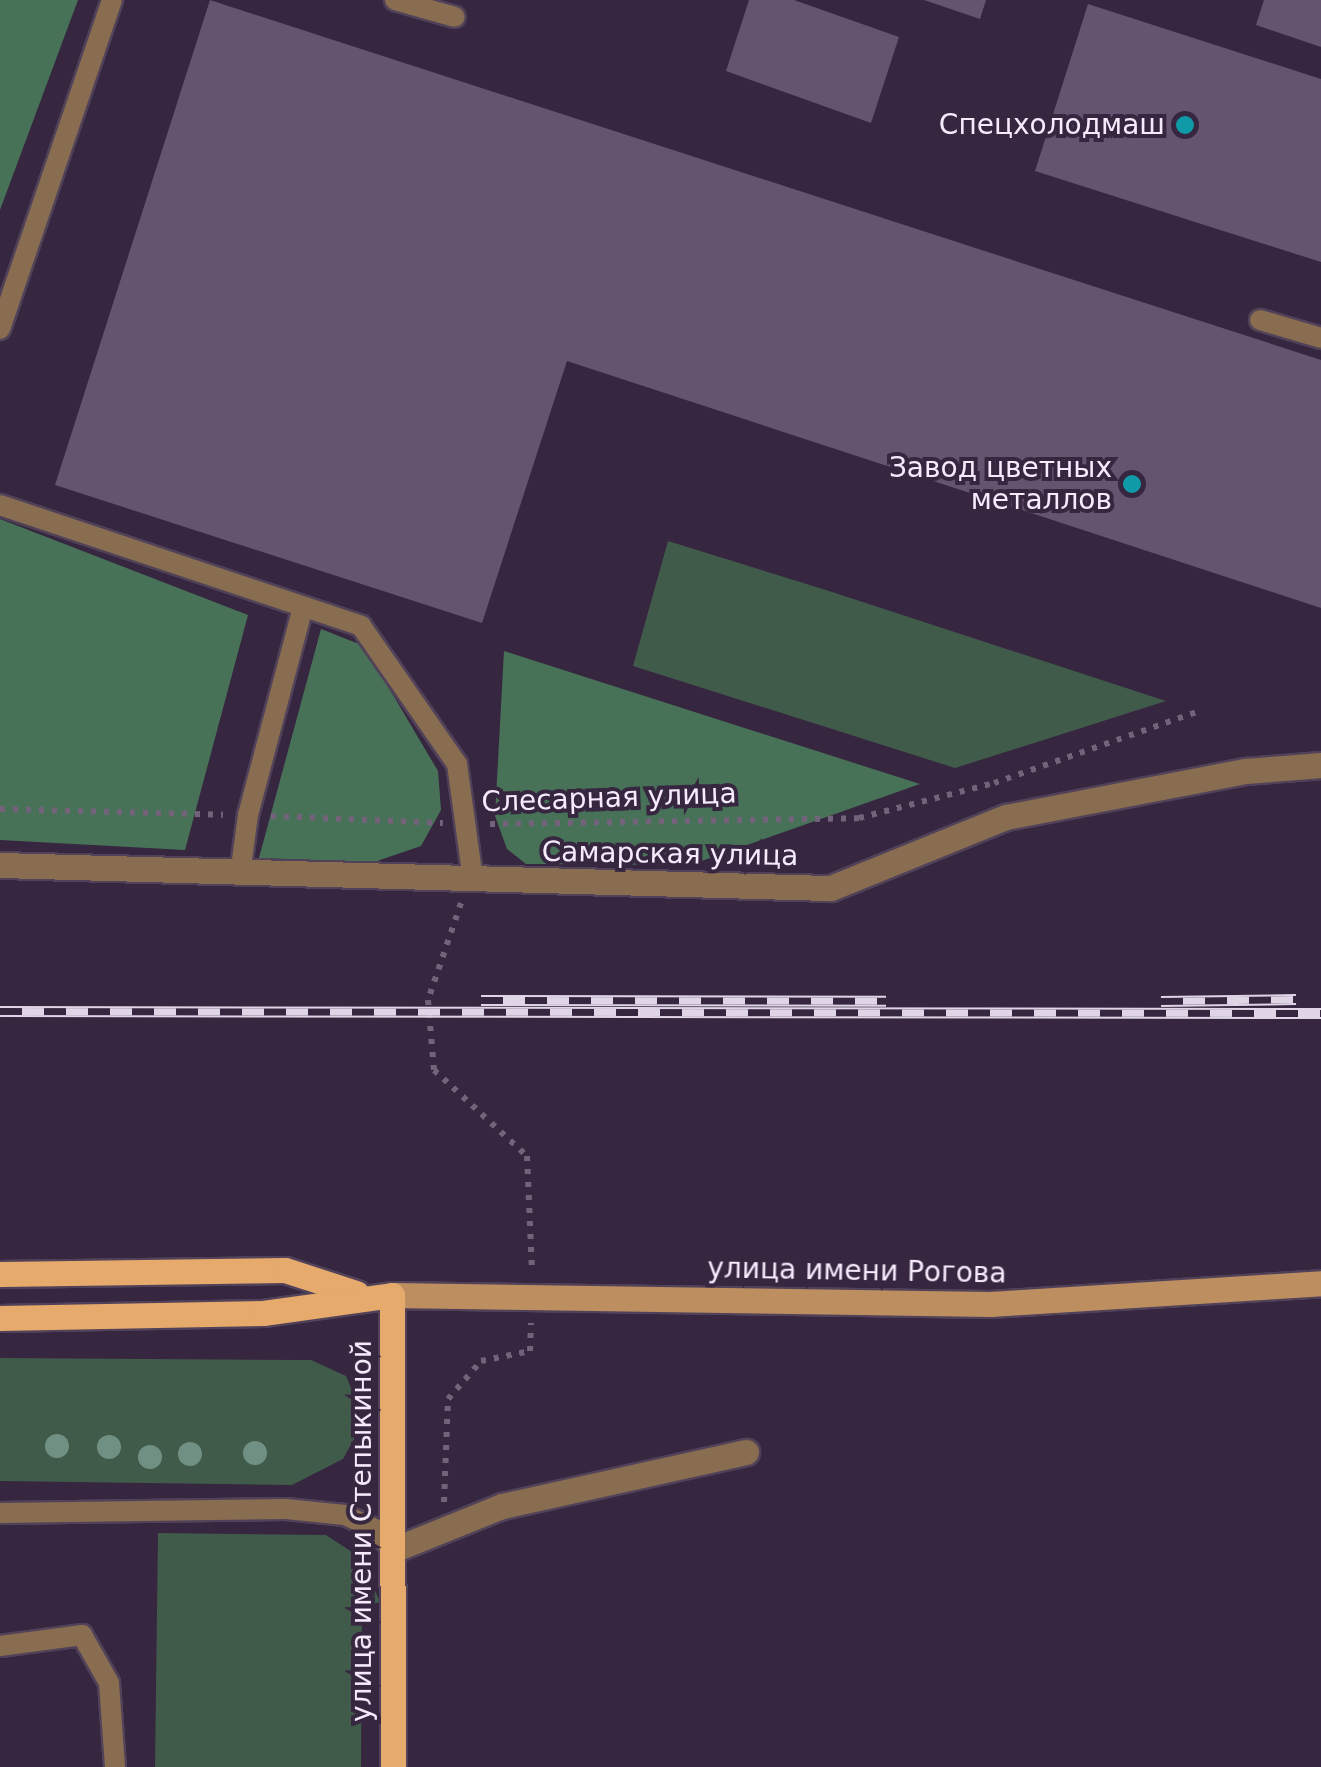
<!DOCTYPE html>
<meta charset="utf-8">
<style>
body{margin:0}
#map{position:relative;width:1321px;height:1767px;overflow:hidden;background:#36263f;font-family:"DejaVu Sans",sans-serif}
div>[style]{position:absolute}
.green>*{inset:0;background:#415b4b}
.forest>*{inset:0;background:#477258}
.building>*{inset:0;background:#65546f}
.path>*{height:6px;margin-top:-3px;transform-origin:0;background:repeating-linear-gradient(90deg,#72637a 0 5px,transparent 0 13px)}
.roads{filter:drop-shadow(2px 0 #514259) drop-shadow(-2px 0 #514259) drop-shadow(0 2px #514259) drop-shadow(0 -2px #514259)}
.lane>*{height:20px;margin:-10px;padding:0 10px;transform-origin:10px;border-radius:10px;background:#896d50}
.street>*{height:25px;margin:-12.5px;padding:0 12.5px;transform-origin:12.5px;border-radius:12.5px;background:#896d50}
.secondary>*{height:25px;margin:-12.5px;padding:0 12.5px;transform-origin:12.5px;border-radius:12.5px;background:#bd8f60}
.primary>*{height:25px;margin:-12.5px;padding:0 12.5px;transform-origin:12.5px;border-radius:12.5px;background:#e5aa6c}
.rail>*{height:11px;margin-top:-5.5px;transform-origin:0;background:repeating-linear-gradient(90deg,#36263f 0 22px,#dfd5e7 0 44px);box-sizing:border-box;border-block:2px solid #dfd5e7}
.trees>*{width:24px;height:24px;margin:-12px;border-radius:50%;background:#709083}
.dots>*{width:28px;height:28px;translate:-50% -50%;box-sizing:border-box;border:5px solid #36263f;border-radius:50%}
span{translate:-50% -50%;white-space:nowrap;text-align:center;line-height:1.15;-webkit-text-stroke:8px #36263f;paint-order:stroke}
.poi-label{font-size:28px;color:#f5ebfc}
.right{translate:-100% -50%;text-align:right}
.street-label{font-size:28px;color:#f5ebfc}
</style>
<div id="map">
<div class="green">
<i style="clip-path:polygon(668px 541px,829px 591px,1166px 701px,955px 768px,633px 666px)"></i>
<i style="clip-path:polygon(0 1358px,311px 1360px,346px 1376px,360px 1409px,357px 1433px,343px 1459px,292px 1485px,0 1481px)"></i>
<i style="clip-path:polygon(158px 1533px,326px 1535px,361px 1558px,380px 1602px,362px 1607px,361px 1767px,155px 1767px)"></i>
</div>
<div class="forest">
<i style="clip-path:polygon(0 0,78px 0,0 210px)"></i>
<i style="clip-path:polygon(0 519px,248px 615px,185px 850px,0 840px)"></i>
<i style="clip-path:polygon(321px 629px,364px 646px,438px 771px,441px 810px,421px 846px,374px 862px,259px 858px)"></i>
<i style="clip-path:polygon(504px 651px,920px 784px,690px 865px,526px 864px,507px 849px,495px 816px)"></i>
</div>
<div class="building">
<i style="clip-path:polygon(210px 0,1321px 360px,1321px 608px,567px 361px,482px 623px,55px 485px)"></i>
<i style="clip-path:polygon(749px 0,794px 0,899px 37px,871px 123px,726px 71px)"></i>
<i style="clip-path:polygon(924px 0,986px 0,980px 19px)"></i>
<i style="clip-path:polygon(1264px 0,1321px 0,1321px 47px,1256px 25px)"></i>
<i style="clip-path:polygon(1088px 4px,1321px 79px,1321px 262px,1035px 171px)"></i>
</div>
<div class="path">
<i style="left:0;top:809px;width:223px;rotate:1.5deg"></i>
<i style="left:271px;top:816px;width:172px;rotate:2.3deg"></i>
<i style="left:490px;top:824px;width:369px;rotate:-0.9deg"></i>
<i style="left:859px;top:818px;width:139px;rotate:-14.5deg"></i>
<i style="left:994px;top:783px;width:220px;rotate:-19.3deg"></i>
<i style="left:461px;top:903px;width:102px;rotate:108.8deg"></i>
<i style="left:428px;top:1000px;width:70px;rotate:85.1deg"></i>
<i style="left:434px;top:1070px;width:127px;rotate:42.8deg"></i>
<i style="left:527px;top:1156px;width:114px;rotate:87.5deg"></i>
<i style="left:444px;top:1502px;width:103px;rotate:-87.8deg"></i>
<i style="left:448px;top:1399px;width:50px;rotate:-49deg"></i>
<i style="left:481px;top:1361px;width:50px;rotate:-11.5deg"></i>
<i style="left:530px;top:1351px;width:28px;rotate:-88deg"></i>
</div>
<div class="roads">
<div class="lane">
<i style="left:395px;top:0;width:62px;rotate:15.8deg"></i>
<i style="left:1260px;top:320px;width:64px;rotate:16.4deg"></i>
<i style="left:0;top:329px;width:348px;rotate:-71.2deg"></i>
<i style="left:0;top:505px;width:381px;rotate:18.5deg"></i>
<i style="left:361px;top:626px;width:168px;rotate:55.2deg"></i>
<i style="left:457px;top:764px;width:117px;rotate:82.1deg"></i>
<i style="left:240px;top:875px;width:61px;rotate:-82.4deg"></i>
<i style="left:248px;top:815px;width:212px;rotate:-75.2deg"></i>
<i style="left:0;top:1513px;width:286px;rotate:-0.8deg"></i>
<i style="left:286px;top:1509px;width:59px;rotate:5.8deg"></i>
<i style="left:345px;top:1515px;width:33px;rotate:25deg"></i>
<i style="left:375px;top:1529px;width:28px;rotate:49deg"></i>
<i style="left:0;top:1646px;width:83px;rotate:-7.6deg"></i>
<i style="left:82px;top:1635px;width:55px;rotate:60.6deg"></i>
<i style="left:109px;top:1683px;width:84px;rotate:85.9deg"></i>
</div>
<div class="street">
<i style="left:0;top:865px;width:831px;rotate:1.59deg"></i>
<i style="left:831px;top:888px;width:189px;rotate:-22.1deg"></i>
<i style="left:1006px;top:817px;width:244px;rotate:-10.9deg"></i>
<i style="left:1246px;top:771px;width:75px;rotate:-4.6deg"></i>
<i style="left:393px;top:1550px;width:118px;rotate:-22deg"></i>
<i style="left:502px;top:1506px;width:250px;rotate:-12.5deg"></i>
</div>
<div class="secondary">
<i style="left:392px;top:1295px;width:598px;rotate:0.86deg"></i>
<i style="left:990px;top:1304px;width:332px;rotate:-3.6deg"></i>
</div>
<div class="primary">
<i style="left:0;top:1274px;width:285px;rotate:-0.8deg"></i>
<i style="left:285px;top:1270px;width:75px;rotate:17.9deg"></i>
<i style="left:0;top:1318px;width:263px;rotate:-1.1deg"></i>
<i style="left:263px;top:1313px;width:130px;rotate:-7.9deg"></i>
<i style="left:392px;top:1295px;width:472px;rotate:89.9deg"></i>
</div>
</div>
<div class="rail">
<i style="left:481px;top:1000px;width:405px;rotate:0.1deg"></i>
<i style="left:1161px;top:1001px;width:135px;rotate:-0.8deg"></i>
<i style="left:0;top:1011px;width:1321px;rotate:0.09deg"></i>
</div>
<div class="trees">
<i style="left:57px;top:1446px"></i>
<i style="left:109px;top:1447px"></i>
<i style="left:255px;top:1453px"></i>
<i style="left:190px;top:1454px"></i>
<i style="left:150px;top:1457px"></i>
</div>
<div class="dots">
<i style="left:1185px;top:125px;background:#0f9aa8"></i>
<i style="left:1132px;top:484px;background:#0f9aa8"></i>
</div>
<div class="poi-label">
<span class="right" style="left:1165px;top:125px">Спецхолодмаш</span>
<span class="right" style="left:1112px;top:484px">Завод цветных<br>металлов</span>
</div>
<div class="street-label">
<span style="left:609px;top:798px;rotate:-2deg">Слесарная улица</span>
<span style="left:670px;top:854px;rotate:1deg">Самарская улица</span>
<span style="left:857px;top:1271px;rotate:1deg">улица имени Рогова</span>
<span style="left:362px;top:1531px;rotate:-90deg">улица имени Степыкиной</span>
</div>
</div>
